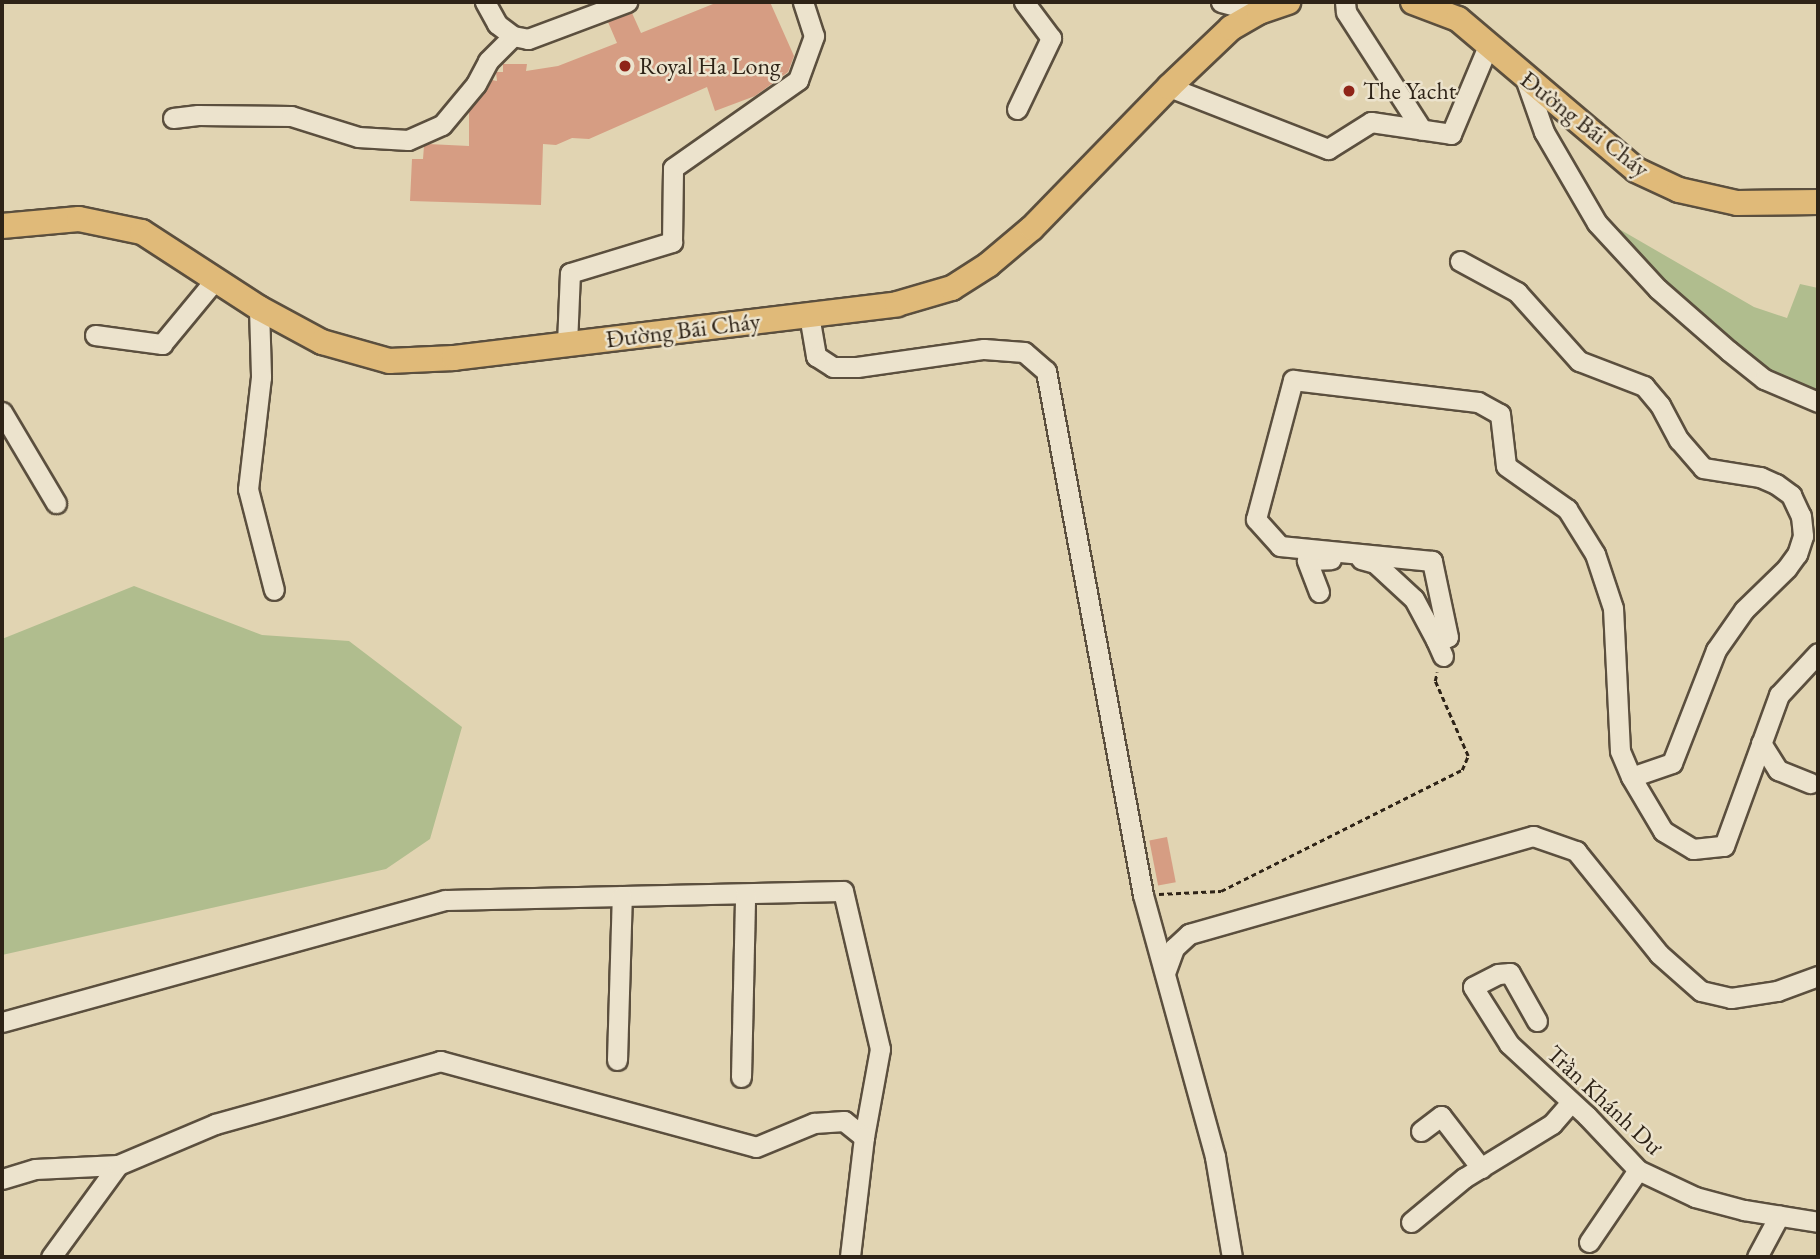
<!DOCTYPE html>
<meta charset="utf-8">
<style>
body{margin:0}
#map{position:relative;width:1820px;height:1259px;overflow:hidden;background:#e1d4b2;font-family:"EB Garamond",serif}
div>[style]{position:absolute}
.green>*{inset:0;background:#b0bd8e}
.building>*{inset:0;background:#d69d83;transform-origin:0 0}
.path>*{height:2.5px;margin-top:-1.25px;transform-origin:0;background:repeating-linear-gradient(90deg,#2e2317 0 5px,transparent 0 8.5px)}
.roads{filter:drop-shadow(2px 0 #5b4f3e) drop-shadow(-2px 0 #5b4f3e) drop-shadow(0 2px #5b4f3e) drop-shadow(0 -2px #5b4f3e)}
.minor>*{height:19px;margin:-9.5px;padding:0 9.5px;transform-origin:9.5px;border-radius:9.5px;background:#ece3cd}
.major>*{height:24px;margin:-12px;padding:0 12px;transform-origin:12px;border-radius:12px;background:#e0ba79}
.dots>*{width:19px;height:19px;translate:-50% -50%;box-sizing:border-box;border:4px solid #ece3cd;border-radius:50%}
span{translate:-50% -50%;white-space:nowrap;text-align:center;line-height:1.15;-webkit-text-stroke:5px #ece3cd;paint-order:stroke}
.poi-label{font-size:24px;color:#2e2317}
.left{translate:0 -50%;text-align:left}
.street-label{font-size:24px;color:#2e2317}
.frame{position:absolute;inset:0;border:4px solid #2e2317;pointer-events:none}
</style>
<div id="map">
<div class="green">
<i style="clip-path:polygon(1607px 222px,1754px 307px,1787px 318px,1800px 284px,1818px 288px,1818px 393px,1767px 371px,1661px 283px)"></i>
<i style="clip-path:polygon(134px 586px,262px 635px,349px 641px,462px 727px,430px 839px,386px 869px,2px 955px,2px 639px)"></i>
</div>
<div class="building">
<i style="clip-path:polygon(718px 2px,770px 2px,794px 56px,788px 72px,755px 96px,715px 111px,707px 87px,589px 139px,572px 138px,556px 145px,543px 144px,541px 205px,410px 201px,412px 159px,423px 159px,424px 146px,428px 144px,469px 146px,469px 112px,492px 80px,497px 81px,496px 72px,503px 72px,503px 64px,527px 64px,526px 71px,558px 66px,617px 43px,608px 22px,632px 13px,641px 33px)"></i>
<i style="left:1167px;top:837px;width:46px;height:18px;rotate:79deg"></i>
</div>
<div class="path">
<i style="left:1159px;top:894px;width:62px;rotate:-2.8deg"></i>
<i style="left:1221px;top:891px;width:270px;rotate:-26.7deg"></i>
<i style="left:1462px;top:770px;width:15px;rotate:-67deg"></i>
<i style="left:1468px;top:756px;width:82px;rotate:-113.7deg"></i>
<i style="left:1435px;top:681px;width:9px;rotate:-77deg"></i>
</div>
<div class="roads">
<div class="minor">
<i style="left:485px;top:2px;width:25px;rotate:61deg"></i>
<i style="left:497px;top:24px;width:20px;rotate:37deg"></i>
<i style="left:513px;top:36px;width:15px;rotate:11deg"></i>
<i style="left:528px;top:39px;width:106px;rotate:-20.5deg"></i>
<i style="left:1221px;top:2px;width:39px;rotate:15deg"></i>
<i style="left:1345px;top:2px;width:10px;rotate:84deg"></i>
<i style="left:1346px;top:12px;width:140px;rotate:57.2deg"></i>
<i style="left:1525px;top:78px;width:57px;rotate:70.6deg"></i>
<i style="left:1544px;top:132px;width:105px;rotate:59.8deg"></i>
<i style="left:1597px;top:223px;width:90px;rotate:47.3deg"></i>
<i style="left:1658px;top:289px;width:94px;rotate:41.1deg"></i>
<i style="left:1729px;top:351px;width:45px;rotate:38.7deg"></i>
<i style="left:1764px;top:379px;width:59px;rotate:23.1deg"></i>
<i style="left:1169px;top:87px;width:171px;rotate:21.3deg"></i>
<i style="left:1328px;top:149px;width:51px;rotate:-32.1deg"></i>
<i style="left:1371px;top:122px;width:81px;rotate:8.5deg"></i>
<i style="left:1451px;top:134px;width:95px;rotate:-67.2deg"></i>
<i style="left:1017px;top:109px;width:79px;rotate:-64.4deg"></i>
<i style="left:1051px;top:38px;width:45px;rotate:-126.9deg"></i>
<i style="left:173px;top:118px;width:25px;rotate:-7deg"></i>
<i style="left:198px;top:115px;width:93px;rotate:0.6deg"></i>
<i style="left:291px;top:116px;width:70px;rotate:17.4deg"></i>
<i style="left:358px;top:137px;width:50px;rotate:3.4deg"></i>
<i style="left:408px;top:140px;width:37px;rotate:-24deg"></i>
<i style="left:442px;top:125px;width:53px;rotate:-50.3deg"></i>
<i style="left:476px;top:84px;width:26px;rotate:-62deg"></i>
<i style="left:488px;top:61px;width:35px;rotate:-45deg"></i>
<i style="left:1460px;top:261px;width:65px;rotate:28.5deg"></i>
<i style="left:1517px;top:292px;width:93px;rotate:48.1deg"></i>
<i style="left:1579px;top:361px;width:70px;rotate:21deg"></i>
<i style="left:1644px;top:386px;width:25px;rotate:50deg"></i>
<i style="left:1660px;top:405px;width:40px;rotate:62deg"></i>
<i style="left:1679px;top:440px;width:37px;rotate:49deg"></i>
<i style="left:1703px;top:468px;width:58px;rotate:9deg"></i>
<i style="left:1760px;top:477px;width:17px;rotate:24deg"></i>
<i style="left:1776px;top:484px;width:19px;rotate:36deg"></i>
<i style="left:1791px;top:495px;width:23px;rotate:65deg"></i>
<i style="left:1801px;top:516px;width:20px;rotate:84deg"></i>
<i style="left:1803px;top:536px;width:19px;rotate:108deg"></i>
<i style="left:1797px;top:554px;width:17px;rotate:126deg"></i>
<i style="left:1787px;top:568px;width:60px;rotate:135.7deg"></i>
<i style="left:1744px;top:610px;width:49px;rotate:125deg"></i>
<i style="left:1716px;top:650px;width:121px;rotate:111.3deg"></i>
<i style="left:1672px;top:763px;width:43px;rotate:161.1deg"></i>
<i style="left:259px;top:308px;width:69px;rotate:88.3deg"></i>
<i style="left:261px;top:377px;width:113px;rotate:96.6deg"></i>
<i style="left:248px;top:489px;width:104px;rotate:75.6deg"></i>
<i style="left:809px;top:315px;width:42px;rotate:80.3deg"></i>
<i style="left:816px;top:356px;width:20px;rotate:33deg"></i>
<i style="left:833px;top:367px;width:24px"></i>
<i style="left:857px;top:367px;width:128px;rotate:-8.1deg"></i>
<i style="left:984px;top:349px;width:40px;rotate:4.3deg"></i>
<i style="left:1024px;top:352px;width:29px;rotate:41deg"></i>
<i style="left:1046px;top:371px;width:533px;rotate:79.51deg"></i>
<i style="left:1143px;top:895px;width:272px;rotate:74.6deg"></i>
<i style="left:1215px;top:1157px;width:101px;rotate:80.4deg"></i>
<i style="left:95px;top:335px;width:68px;rotate:7.7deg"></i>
<i style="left:162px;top:344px;width:83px;rotate:-50.4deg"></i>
<i style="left:567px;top:344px;width:71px;rotate:-87.6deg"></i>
<i style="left:570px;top:273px;width:107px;rotate:-16.9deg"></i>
<i style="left:672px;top:242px;width:74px;rotate:-89.2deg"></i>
<i style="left:673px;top:168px;width:153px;rotate:-35.1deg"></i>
<i style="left:798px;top:80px;width:47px;rotate:-70deg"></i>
<i style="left:814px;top:36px;width:36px;rotate:-108deg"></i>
<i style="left:2px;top:412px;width:106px;rotate:59.3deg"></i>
<i style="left:1361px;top:559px;width:15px;rotate:16deg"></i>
<i style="left:1375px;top:563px;width:53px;rotate:42.7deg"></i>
<i style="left:1414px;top:599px;width:47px;rotate:61.8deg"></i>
<i style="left:1319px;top:592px;width:34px;rotate:-111deg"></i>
<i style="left:1307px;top:560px;width:24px;rotate:-2deg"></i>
<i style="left:1443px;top:656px;width:17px;rotate:-114deg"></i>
<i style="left:1436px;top:640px;width:12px;rotate:-14deg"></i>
<i style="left:1448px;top:637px;width:78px;rotate:-101.9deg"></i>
<i style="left:1432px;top:561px;width:153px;rotate:-174.4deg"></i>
<i style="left:1280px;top:546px;width:36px;rotate:-132deg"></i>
<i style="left:1256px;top:519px;width:144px;rotate:-75.1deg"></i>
<i style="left:1293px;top:380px;width:186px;rotate:6.8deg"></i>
<i style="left:1478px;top:402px;width:25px;rotate:29deg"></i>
<i style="left:1500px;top:414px;width:52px;rotate:83.4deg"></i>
<i style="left:1506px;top:466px;width:75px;rotate:35.2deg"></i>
<i style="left:1567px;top:509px;width:53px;rotate:58.1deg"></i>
<i style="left:1595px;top:554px;width:57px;rotate:71.6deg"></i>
<i style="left:1613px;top:608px;width:143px;rotate:87.2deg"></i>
<i style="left:1620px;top:751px;width:28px;rotate:67deg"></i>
<i style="left:1631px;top:777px;width:63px;rotate:59.3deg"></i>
<i style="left:1663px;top:831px;width:35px;rotate:31deg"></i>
<i style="left:1693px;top:849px;width:31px;rotate:-6deg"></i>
<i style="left:1724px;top:846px;width:161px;rotate:-70deg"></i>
<i style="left:1779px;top:695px;width:57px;rotate:-47.1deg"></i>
<i style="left:1761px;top:743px;width:32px;rotate:58deg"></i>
<i style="left:1778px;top:770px;width:35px;rotate:22deg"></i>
<i style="left:1165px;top:973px;width:27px;rotate:-70deg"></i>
<i style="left:1174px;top:948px;width:21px;rotate:-43deg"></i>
<i style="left:1189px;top:934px;width:358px;rotate:-15.9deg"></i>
<i style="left:1533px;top:836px;width:46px;rotate:19.2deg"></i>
<i style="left:1576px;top:851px;width:132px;rotate:51.1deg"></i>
<i style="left:1659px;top:954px;width:56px;rotate:41.4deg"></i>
<i style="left:1701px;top:991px;width:31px;rotate:13deg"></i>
<i style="left:1731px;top:998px;width:47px;rotate:-8.7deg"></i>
<i style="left:1777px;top:991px;width:44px;rotate:-20.1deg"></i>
<i style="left:1537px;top:1021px;width:55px;rotate:-119.4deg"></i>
<i style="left:1510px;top:973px;width:12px;rotate:175deg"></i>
<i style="left:1498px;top:974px;width:28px;rotate:153deg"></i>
<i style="left:1473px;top:987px;width:67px;rotate:57.7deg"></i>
<i style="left:1509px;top:1044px;width:106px;rotate:42.7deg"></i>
<i style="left:1587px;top:1116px;width:74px;rotate:46.6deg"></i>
<i style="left:1638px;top:1170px;width:63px;rotate:25.3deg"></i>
<i style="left:1695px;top:1197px;width:51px;rotate:14.9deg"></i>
<i style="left:1744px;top:1210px;width:75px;rotate:9.2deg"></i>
<i style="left:2px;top:1022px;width:459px;rotate:-15.4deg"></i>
<i style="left:445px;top:900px;width:398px;rotate:-1.3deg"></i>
<i style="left:843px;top:891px;width:162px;rotate:76.8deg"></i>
<i style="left:880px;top:1049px;width:89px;rotate:100.3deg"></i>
<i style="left:617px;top:1060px;width:164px;rotate:-88.3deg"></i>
<i style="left:741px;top:1077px;width:183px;rotate:-88.7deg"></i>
<i style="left:1421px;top:1131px;width:25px;rotate:-37deg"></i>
<i style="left:1441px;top:1116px;width:66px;rotate:52.4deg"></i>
<i style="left:2px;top:1179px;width:34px;rotate:-17deg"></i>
<i style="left:35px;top:1169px;width:83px;rotate:-2.8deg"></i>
<i style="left:1411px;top:1222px;width:69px;rotate:-39.7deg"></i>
<i style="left:1464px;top:1178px;width:103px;rotate:-31.5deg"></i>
<i style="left:1552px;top:1124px;width:29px;rotate:-49deg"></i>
<i style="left:1589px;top:1242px;width:87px;rotate:-55.8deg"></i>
<i style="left:51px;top:1257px;width:114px;rotate:-53.9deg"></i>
<i style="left:118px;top:1165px;width:105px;rotate:-22.9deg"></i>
<i style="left:215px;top:1124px;width:234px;rotate:-15.6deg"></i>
<i style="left:440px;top:1061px;width:327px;rotate:15.2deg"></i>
<i style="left:756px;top:1147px;width:63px;rotate:-22.5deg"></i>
<i style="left:814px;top:1123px;width:30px;rotate:-4deg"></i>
<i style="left:844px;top:1121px;width:26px;rotate:39deg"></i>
<i style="left:864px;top:1137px;width:121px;rotate:96.7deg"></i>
<i style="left:1757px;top:1257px;width:47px;rotate:-61.8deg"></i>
</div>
<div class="major">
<i style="left:1413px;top:2px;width:48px;rotate:20.7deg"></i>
<i style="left:1458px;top:19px;width:233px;rotate:40.3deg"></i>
<i style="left:1636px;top:170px;width:47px;rotate:24.9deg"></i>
<i style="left:1679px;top:190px;width:59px;rotate:12.6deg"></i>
<i style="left:1737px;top:203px;width:81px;rotate:-0.7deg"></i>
<i style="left:2px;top:226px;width:77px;rotate:-5.2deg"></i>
<i style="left:79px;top:219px;width:64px;rotate:11.7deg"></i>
<i style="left:142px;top:232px;width:140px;rotate:33deg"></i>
<i style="left:259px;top:308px;width:72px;rotate:28.4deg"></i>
<i style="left:322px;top:342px;width:70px;rotate:15.8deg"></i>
<i style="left:389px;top:361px;width:65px;rotate:-2.6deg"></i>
<i style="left:454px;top:358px;width:446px;rotate:-6.9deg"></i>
<i style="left:897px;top:304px;width:57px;rotate:-16.2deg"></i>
<i style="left:952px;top:288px;width:43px;rotate:-32.6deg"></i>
<i style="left:988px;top:265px;width:57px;rotate:-40.1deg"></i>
<i style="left:1032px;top:228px;width:197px;rotate:-45.8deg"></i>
<i style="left:1169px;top:87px;width:86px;rotate:-43.6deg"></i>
<i style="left:1231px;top:28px;width:32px;rotate:-30deg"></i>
<i style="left:1259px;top:12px;width:31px;rotate:-19deg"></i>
</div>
</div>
<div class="dots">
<i style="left:625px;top:66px;background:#8f2418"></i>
<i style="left:1349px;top:91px;background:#8f2418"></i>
</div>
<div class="poi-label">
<span class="left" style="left:639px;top:66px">Royal Ha Long</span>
<span class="left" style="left:1363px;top:91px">The Yacht</span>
</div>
<div class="street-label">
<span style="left:1585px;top:124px;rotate:38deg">Đường Bãi Cháy</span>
<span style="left:683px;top:330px;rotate:-7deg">Đường Bãi Cháy</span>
<span style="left:1605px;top:1100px;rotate:43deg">Trần Khánh Dư</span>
</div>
<div class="frame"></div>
</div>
